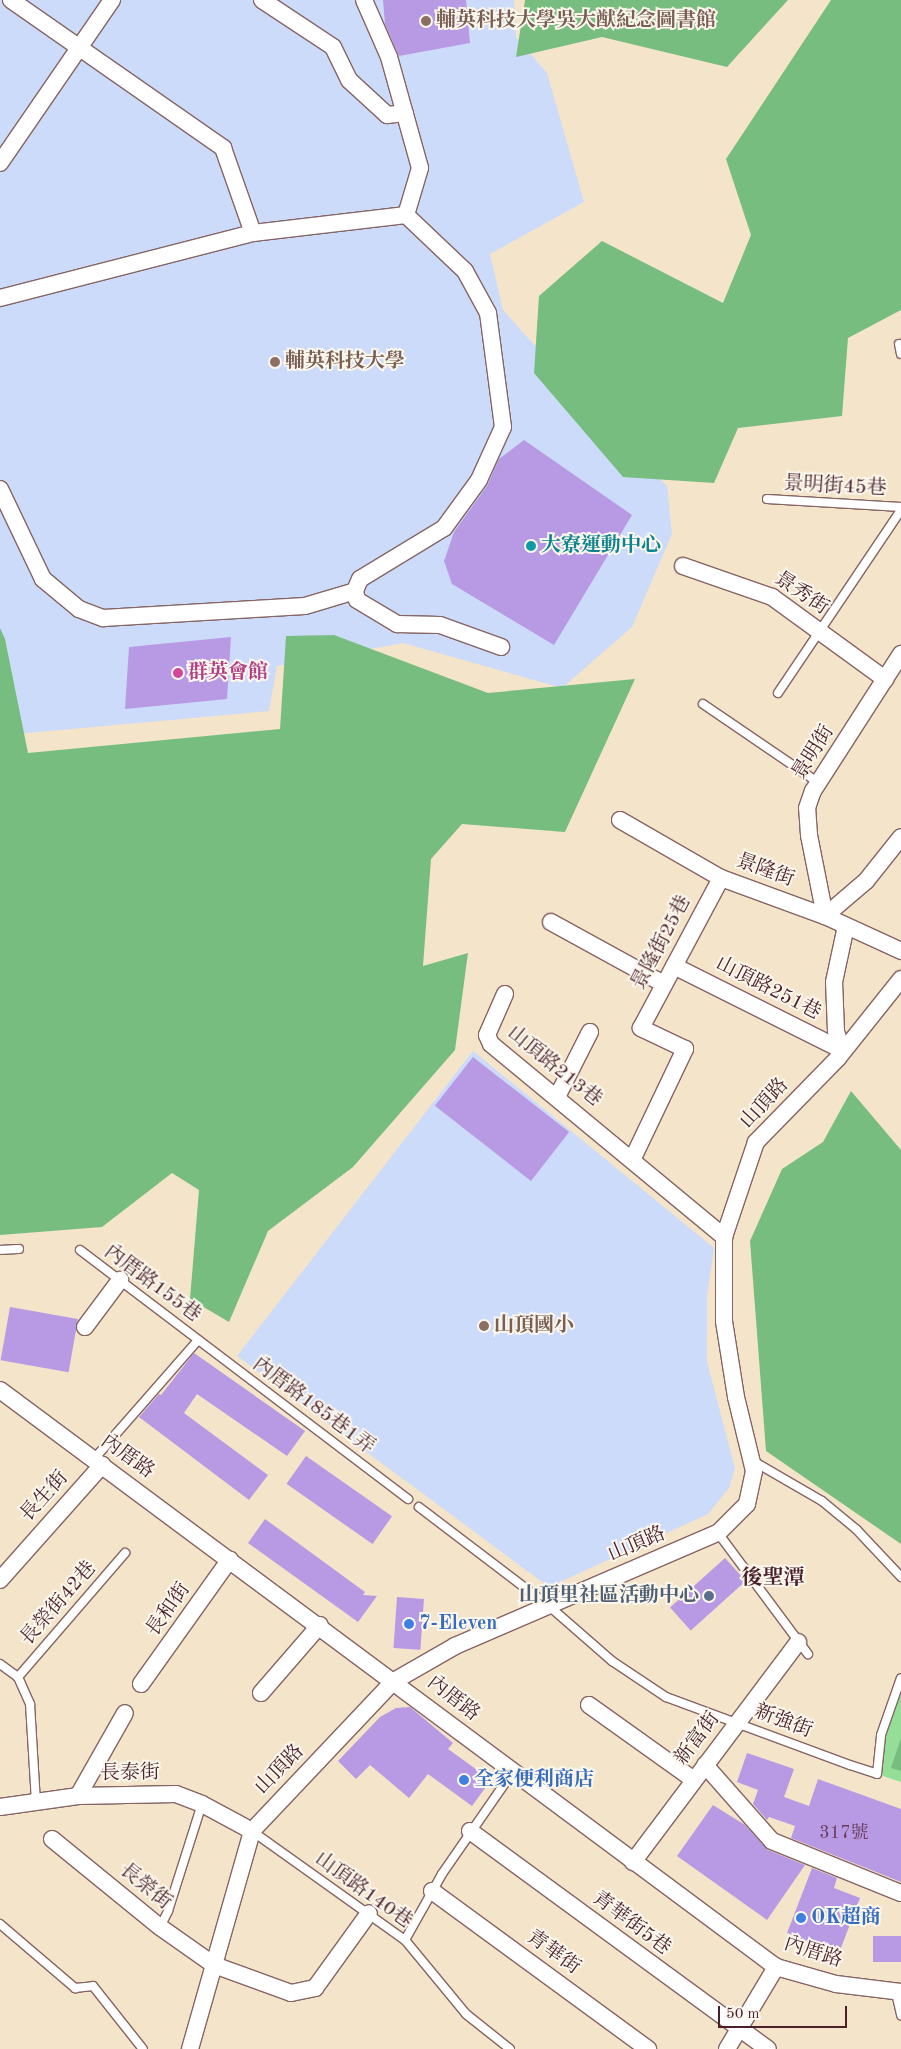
<!DOCTYPE html>
<meta charset="utf-8">
<style>
body{margin:0}
#map{position:relative;width:901px;height:2049px;overflow:hidden;background:#f4e4ca;font-family:"Old Standard TT","Noto Serif TC",serif}
div>[style]{position:absolute}
.built>*{inset:0;background:#ccdbfa}
.green>*{inset:0;background:#95de98}
.forest>*{inset:0;background:#78bd80}
.building>*{inset:0;background:#b89ae4;transform-origin:0 0}
.roads{filter:drop-shadow(1px 0 #866463) drop-shadow(-1px 0 #866463) drop-shadow(0 1px #866463) drop-shadow(0 -1px #866463)}
.service>*{height:8px;margin:-4px;padding:0 4px;transform-origin:4px;border-radius:4px;background:#fff}
.minor>*{height:16px;margin:-8px;padding:0 8px;transform-origin:8px;border-radius:8px;background:#fff}
.dots>*{width:14px;height:14px;translate:-50% -50%;box-sizing:border-box;border:2px solid #fbf7ec;border-radius:50%}
span{translate:-50% -50%;white-space:nowrap;text-align:center;line-height:1.15;-webkit-text-stroke:4px #fbf7ec;paint-order:stroke}
.number-label{font-size:18px;color:#663e59}
.number-label span{-webkit-text-stroke-width:0}
.education-label{font-size:20px;color:#785e54;font-weight:700}
.left{translate:0 -50%;text-align:left}
.street-label{font-size:20px;color:#4a1f2b}
.culture-label{font-size:20px;color:#0d838f;font-weight:700}
.hotel-label{font-size:20px;color:#b23c85;font-weight:700}
.service-label{font-size:20px;color:#4e5e75;font-weight:700}
.right{translate:-100% -50%;text-align:right}
.shop-label{font-size:20px;color:#366cbe;font-weight:700}
.neighbourhood-label{font-size:21px;color:#4a1f2b;font-weight:700}
.scale{position:absolute;left:718px;top:2006px;width:129px;height:22px;box-sizing:border-box;border:2px solid #4a1f2b;border-top:0;padding-left:6px;font-size:15px;line-height:18px;white-space:nowrap;color:#4a1f2b;-webkit-text-stroke:4px #fbf7ec;paint-order:stroke}
</style>
<div id="map">
<div class="built">
<i style="clip-path:polygon(0 0,514px 0,516px 37px,547px 73px,584px 202px,490px 254px,503px 310px,596px 414px,667px 486px,672px 534px,632px 627px,562px 688px,403px 643px,277px 666px,269px 711px,16px 734px,0 719px)"></i>
<i style="clip-path:polygon(473px 1051px,714px 1248px,707px 1296px,707px 1362px,735px 1468px,729px 1488px,708px 1514px,549px 1587px,237px 1356px)"></i>
</div>
<div class="green">
<i style="clip-path:polygon(901px 1678px,901px 1782px,877px 1774px,881px 1735px)"></i>
</div>
<div class="forest">
<i style="clip-path:polygon(525px 0,788px 0,727px 67px,602px 37px,516px 57px)"></i>
<i style="clip-path:polygon(831px 0,901px 0,901px 310px,848px 338px,842px 416px,738px 428px,714px 483px,623px 477px,534px 373px,539px 296px,602px 241px,723px 303px,751px 235px,726px 159px)"></i>
<i style="clip-path:polygon(0 628px,5px 639px,28px 753px,280px 729px,286px 636px,334px 635px,488px 693px,635px 679px,565px 832px,462px 824px,431px 859px,423px 966px,468px 953px,455px 1050px,353px 1167px,268px 1231px,229px 1322px,190px 1299px,199px 1190px,172px 1173px,102px 1227px,0 1235px)"></i>
<i style="clip-path:polygon(851px 1091px,901px 1150px,901px 1544px,766px 1451px,750px 1241px,782px 1169px,823px 1142px)"></i>
<i style="clip-path:polygon(901px 1738px,901px 1771px,891px 1768px)"></i>
</div>
<div class="building">
<i style="clip-path:polygon(383px 0,466px 0,470px 43px,399px 56px,385px 24px)"></i>
<i style="clip-path:polygon(524px 440px,632px 515px,554px 645px,452px 584px,444px 561px,454px 532px,487px 486px,499px 459px)"></i>
<i style="clip-path:polygon(231px 637px,227px 699px,125px 709px,129px 647px)"></i>
<i style="left:473px;top:1057px;width:122px;height:62px;rotate:38deg"></i>
<i style="left:10px;top:1307px;width:69px;height:54px;rotate:10deg"></i>
<i style="clip-path:polygon(194px 1353px,305px 1431px,287px 1456px,197px 1394px,184px 1413px,268px 1475px,249px 1500px,139px 1417px,159px 1394px,161px 1395px)"></i>
<i style="left:306px;top:1456px;width:105px;height:34px;rotate:35deg"></i>
<i style="clip-path:polygon(265px 1519px,365px 1592px,363px 1595px,377px 1596px,358px 1622px,248px 1543px)"></i>
<i style="left:725px;top:1558px;width:31px;height:74px;rotate:48deg"></i>
<i style="left:397px;top:1597px;width:27px;height:51px;rotate:4deg"></i>
<i style="clip-path:polygon(410px 1707px,453px 1743px,448px 1749px,491px 1780px,472px 1806px,428px 1774px,409px 1798px,370px 1765px,356px 1779px,338px 1761px,380px 1717px,396px 1708px)"></i>
<i style="clip-path:polygon(747px 1753px,794px 1769px,784px 1797px,809px 1806px,818px 1779px,901px 1809px,901px 1882px,791px 1838px,795px 1826px,769px 1817px,767px 1820px,753px 1804px,758px 1790px,737px 1782px)"></i>
<i style="clip-path:polygon(713px 1805px,745px 1825px,768px 1850px,805px 1865px,767px 1920px,677px 1856px)"></i>
<i style="clip-path:polygon(812px 1868px,837px 1878px,834px 1888px,860px 1898px,839px 1953px,787px 1933px)"></i>
<i style="left:901px;top:1936px;width:26px;height:28px;rotate:90deg"></i>
</div>
<div class="roads">
<div class="service">
<i style="left:899px;top:344px;width:10px;rotate:79deg"></i>
<i style="left:767px;top:499px;width:134px;rotate:3.4deg"></i>
<i style="left:778px;top:693px;width:220px;rotate:-56.1deg"></i>
<i style="left:703px;top:704px;width:140px;rotate:34.3deg"></i>
<i style="left:0;top:1250px;width:19px;rotate:-3deg"></i>
<i style="left:80px;top:1250px;width:412px;rotate:37.2deg"></i>
<i style="left:94px;top:1459px;width:158px;rotate:-48.8deg"></i>
<i style="left:753px;top:1461px;width:80px;rotate:30.1deg"></i>
<i style="left:822px;top:1501px;width:44px;rotate:39.5deg"></i>
<i style="left:856px;top:1529px;width:66px;rotate:46.8deg"></i>
<i style="left:419px;top:1507px;width:163px;rotate:37.3deg"></i>
<i style="left:549px;top:1606px;width:84px;rotate:41.1deg"></i>
<i style="left:612px;top:1661px;width:65px;rotate:33.7deg"></i>
<i style="left:666px;top:1697px;width:196px;rotate:20.3deg"></i>
<i style="left:850px;top:1765px;width:28px;rotate:18deg"></i>
<i style="left:877px;top:1774px;width:39px;rotate:-84deg"></i>
<i style="left:881px;top:1735px;width:60px;rotate:-70.7deg"></i>
<i style="left:718px;top:1533px;width:151px;rotate:53.4deg"></i>
<i style="left:0;top:1664px;width:22px;rotate:36deg"></i>
<i style="left:18px;top:1677px;width:30px;rotate:66deg"></i>
<i style="left:30px;top:1704px;width:99px;rotate:86.5deg"></i>
<i style="left:18px;top:1677px;width:164px;rotate:-49.2deg"></i>
<i style="left:252px;top:1831px;width:188px;rotate:35.5deg"></i>
<i style="left:405px;top:1940px;width:96px;rotate:50.5deg"></i>
<i style="left:466px;top:2014px;width:56px;rotate:38.5deg"></i>
<i style="left:0;top:1924px;width:99px;rotate:40.5deg"></i>
<i style="left:75px;top:1988px;width:18px;rotate:-6deg"></i>
<i style="left:93px;top:1986px;width:80px;rotate:51.6deg"></i>
<i style="left:160px;top:1927px;width:18px;rotate:-63deg"></i>
<i style="left:168px;top:1911px;width:112px;rotate:-72.4deg"></i>
<i style="left:405px;top:1940px;width:76px;rotate:-60.7deg"></i>
<i style="left:442px;top:1874px;width:123px;rotate:-55.3deg"></i>
<i style="left:896px;top:1993px;width:23px;rotate:77deg"></i>
</div>
<div class="minor">
<i style="left:11px;top:0;width:259px;rotate:34.9deg"></i>
<i style="left:223px;top:148px;width:90px;rotate:70.6deg"></i>
<i style="left:262px;top:0;width:85px;rotate:33.5deg"></i>
<i style="left:333px;top:47px;width:37px;rotate:64deg"></i>
<i style="left:349px;top:80px;width:52px;rotate:42.6deg"></i>
<i style="left:387px;top:115px;width:18px;rotate:-6deg"></i>
<i style="left:364px;top:0;width:62px;rotate:66.3deg"></i>
<i style="left:389px;top:57px;width:115px;rotate:74.4deg"></i>
<i style="left:420px;top:168px;width:49px;rotate:106.6deg"></i>
<i style="left:0;top:163px;width:198px;rotate:-55.5deg"></i>
<i style="left:0;top:298px;width:261px;rotate:-14.4deg"></i>
<i style="left:253px;top:233px;width:154px;rotate:-6.7deg"></i>
<i style="left:406px;top:215px;width:81px;rotate:43.5deg"></i>
<i style="left:465px;top:271px;width:48px;rotate:61.3deg"></i>
<i style="left:488px;top:313px;width:115px;rotate:82.5deg"></i>
<i style="left:503px;top:427px;width:58px;rotate:114.4deg"></i>
<i style="left:479px;top:480px;width:59px;rotate:126.1deg"></i>
<i style="left:444px;top:528px;width:98px;rotate:148.7deg"></i>
<i style="left:360px;top:579px;width:13px;rotate:113deg"></i>
<i style="left:355px;top:591px;width:9px;rotate:77deg"></i>
<i style="left:357px;top:600px;width:47px;rotate:31deg"></i>
<i style="left:397px;top:624px;width:43px;rotate:1.3deg"></i>
<i style="left:440px;top:625px;width:65px;rotate:19.8deg"></i>
<i style="left:0;top:489px;width:100px;rotate:64.5deg"></i>
<i style="left:43px;top:579px;width:47px;rotate:39.8deg"></i>
<i style="left:79px;top:609px;width:26px;rotate:21deg"></i>
<i style="left:103px;top:618px;width:202px;rotate:-3.4deg"></i>
<i style="left:305px;top:606px;width:52px;rotate:-16.7deg"></i>
<i style="left:683px;top:566px;width:94px;rotate:19.2deg"></i>
<i style="left:772px;top:597px;width:140px;rotate:36deg"></i>
<i style="left:620px;top:820px;width:116px;rotate:29.9deg"></i>
<i style="left:721px;top:878px;width:111px;rotate:20.1deg"></i>
<i style="left:825px;top:916px;width:84px;rotate:24.7deg"></i>
<i style="left:825px;top:916px;width:83px;rotate:-101.2deg"></i>
<i style="left:809px;top:835px;width:27px;rotate:-94deg"></i>
<i style="left:807px;top:808px;width:18px;rotate:-71deg"></i>
<i style="left:813px;top:791px;width:163px;rotate:-57.3deg"></i>
<i style="left:825px;top:916px;width:54px;rotate:-40.5deg"></i>
<i style="left:866px;top:881px;width:56px;rotate:-51.5deg"></i>
<i style="left:551px;top:922px;width:129px;rotate:28.8deg"></i>
<i style="left:674px;top:966px;width:188px;rotate:26.6deg"></i>
<i style="left:505px;top:994px;width:45px;rotate:113.7deg"></i>
<i style="left:487px;top:1035px;width:10px;rotate:66deg"></i>
<i style="left:491px;top:1044px;width:303px;rotate:39.6deg"></i>
<i style="left:842px;top:1050px;width:20px;rotate:-108deg"></i>
<i style="left:836px;top:1031px;width:49px;rotate:-92.3deg"></i>
<i style="left:834px;top:982px;width:57px;rotate:-77.9deg"></i>
<i style="left:557px;top:1097px;width:73px;rotate:-63.1deg"></i>
<i style="left:633px;top:1158px;width:121px;rotate:-64.5deg"></i>
<i style="left:685px;top:1049px;width:49px;rotate:-154.5deg"></i>
<i style="left:641px;top:1028px;width:170px;rotate:-61.9deg"></i>
<i style="left:85px;top:1327px;width:59px;rotate:-53.3deg"></i>
<i style="left:0;top:1390px;width:967px;rotate:36.63deg"></i>
<i style="left:776px;top:1967px;width:62px;rotate:15.8deg"></i>
<i style="left:836px;top:1984px;width:65px;rotate:7deg"></i>
<i style="left:0;top:1580px;width:154px;rotate:-48.4deg"></i>
<i style="left:141px;top:1684px;width:153px;rotate:-54.5deg"></i>
<i style="left:261px;top:1693px;width:90px;rotate:-49.1deg"></i>
<i style="left:589px;top:1705px;width:129px;rotate:35.5deg"></i>
<i style="left:705px;top:1765px;width:101px;rotate:48.6deg"></i>
<i style="left:772px;top:1841px;width:139px;rotate:22deg"></i>
<i style="left:78px;top:1796px;width:95px;rotate:-60.5deg"></i>
<i style="left:0;top:1807px;width:79px;rotate:-8deg"></i>
<i style="left:78px;top:1796px;width:98px;rotate:-1.2deg"></i>
<i style="left:176px;top:1794px;width:28px;rotate:21deg"></i>
<i style="left:202px;top:1804px;width:57px;rotate:28.4deg"></i>
<i style="left:470px;top:1831px;width:369px;rotate:36.2deg"></i>
<i style="left:52px;top:1839px;width:139px;rotate:39.2deg"></i>
<i style="left:160px;top:1927px;width:66px;rotate:35.1deg"></i>
<i style="left:214px;top:1965px;width:82px;rotate:20deg"></i>
<i style="left:291px;top:1993px;width:25px;rotate:-12deg"></i>
<i style="left:315px;top:1988px;width:92px;rotate:-54.2deg"></i>
<i style="left:633px;top:1862px;width:275px;rotate:-53.1deg"></i>
<i style="left:432px;top:1891px;width:268px;rotate:36.2deg"></i>
<i style="left:190px;top:2049px;width:227px;rotate:-74.1deg"></i>
<i style="left:252px;top:1831px;width:207px;rotate:-46.6deg"></i>
<i style="left:394px;top:1681px;width:70px;rotate:-29.8deg"></i>
<i style="left:455px;top:1646px;width:286px;rotate:-23.3deg"></i>
<i style="left:718px;top:1533px;width:41px;rotate:-45deg"></i>
<i style="left:747px;top:1504px;width:34px;rotate:-78deg"></i>
<i style="left:754px;top:1471px;width:76px;rotate:-103.7deg"></i>
<i style="left:736px;top:1397px;width:77px;rotate:-99deg"></i>
<i style="left:724px;top:1321px;width:84px;rotate:-90deg"></i>
<i style="left:724px;top:1237px;width:100px;rotate:-71.4deg"></i>
<i style="left:756px;top:1142px;width:117px;rotate:-45.7deg"></i>
<i style="left:838px;top:1058px;width:101px;rotate:-51.4deg"></i>
<i style="left:727px;top:2049px;width:96px;rotate:-59.1deg"></i>
</div>
</div>
<div class="dots">
<i style="left:426px;top:21px;background:#8d6e63"></i>
<i style="left:275px;top:362px;background:#8d6e63"></i>
<i style="left:531px;top:546px;background:#0f9aa8"></i>
<i style="left:178px;top:673px;background:#d1479c"></i>
<i style="left:484px;top:1326px;background:#8d6e63"></i>
<i style="left:709px;top:1596px;background:#5c6f8a"></i>
<i style="left:409px;top:1624px;background:#3f7fe0"></i>
<i style="left:464px;top:1780px;background:#3f7fe0"></i>
<i style="left:801px;top:1918px;background:#3f7fe0"></i>
</div>
<div class="number-label">
<span style="left:844px;top:1833px">317號</span>
</div>
<div class="education-label">
<span class="left" style="left:436px;top:21px">輔英科技大學吳大猷紀念圖書館</span>
<span class="left" style="left:285px;top:362px">輔英科技大學</span>
<span class="left" style="left:494px;top:1326px">山頂國小</span>
</div>
<div class="street-label">
<span style="left:835px;top:487px;rotate:3deg">景明街45巷</span>
<span style="left:801px;top:594px;rotate:34deg">景秀街</span>
<span style="left:814px;top:753px;rotate:-58deg">景明街</span>
<span style="left:765px;top:871px;rotate:20deg">景隆街</span>
<span style="left:662px;top:943px;rotate:-62deg">景隆街25巷</span>
<span style="left:768px;top:989px;rotate:27deg">山頂路251巷</span>
<span style="left:554px;top:1067px;rotate:39deg">山頂路213巷</span>
<span style="left:765px;top:1104px;rotate:-47deg">山頂路</span>
<span style="left:152px;top:1284px;rotate:37deg">內厝路155巷</span>
<span style="left:313px;top:1406px;rotate:37deg">內厝路185巷1弄</span>
<span style="left:127px;top:1457px;rotate:36deg">內厝路</span>
<span style="left:45px;top:1497px;rotate:-48deg">長生街</span>
<span style="left:637px;top:1545px;rotate:-23deg">山頂路</span>
<span style="left:59px;top:1604px;rotate:-49deg">長榮街42巷</span>
<span style="left:169px;top:1610px;rotate:-55deg">長和街</span>
<span style="left:453px;top:1699px;rotate:38deg">內厝路</span>
<span style="left:783px;top:1722px;rotate:21deg">新強街</span>
<span style="left:698px;top:1739px;rotate:-53deg">新富街</span>
<span style="left:280px;top:1770px;rotate:-46deg">山頂路</span>
<span style="left:130px;top:1774px;rotate:-1deg">長泰街</span>
<span style="left:145px;top:1887px;rotate:39deg">長榮街</span>
<span style="left:363px;top:1891px;rotate:36deg">山頂路140巷</span>
<span style="left:631px;top:1924px;rotate:37deg">青華街5巷</span>
<span style="left:553px;top:1953px;rotate:36deg">青華街</span>
<span style="left:813px;top:1953px;rotate:18deg">內厝路</span>
</div>
<div class="culture-label">
<span class="left" style="left:541px;top:546px">大寮運動中心</span>
</div>
<div class="hotel-label">
<span class="left" style="left:188px;top:673px">群英會館</span>
</div>
<div class="service-label">
<span class="right" style="left:699px;top:1596px">山頂里社區活動中心</span>
</div>
<div class="shop-label">
<span class="left" style="left:419px;top:1624px">7-Eleven</span>
<span class="left" style="left:474px;top:1780px">全家便利商店</span>
<span class="left" style="left:811px;top:1918px">OK超商</span>
</div>
<div class="neighbourhood-label">
<span style="left:773px;top:1579px">後聖潭</span>
</div>
<div class="scale">50 m</div>
</div>
